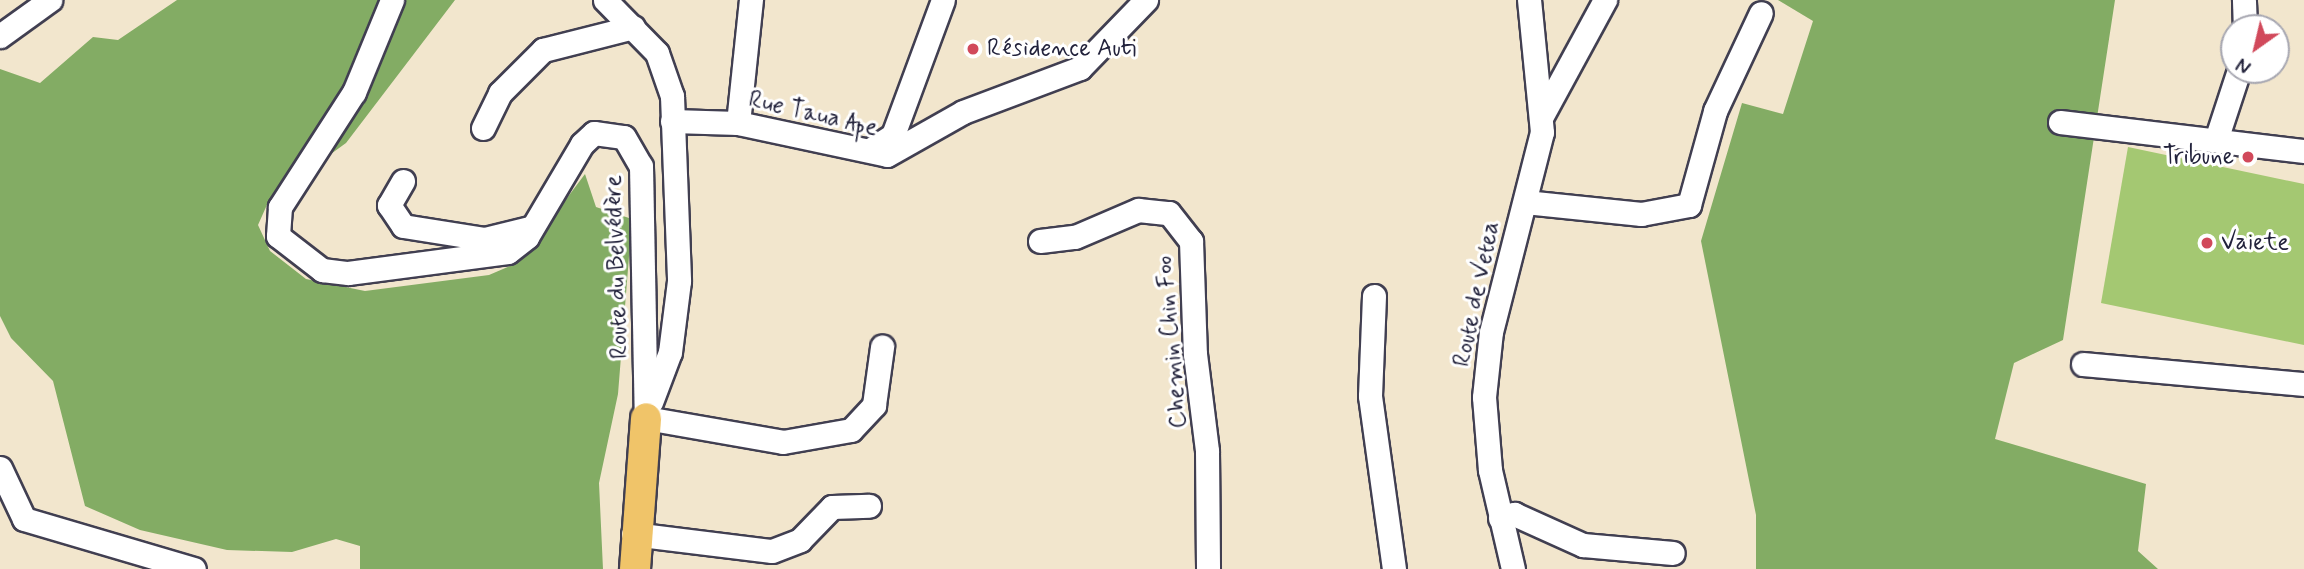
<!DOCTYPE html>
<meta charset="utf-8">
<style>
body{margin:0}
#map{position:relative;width:2304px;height:569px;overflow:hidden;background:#f2e6cd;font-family:Mynerve,sans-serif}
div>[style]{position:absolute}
.green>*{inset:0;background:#a4c872}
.forest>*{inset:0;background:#83ac64}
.roads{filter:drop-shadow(2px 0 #413f51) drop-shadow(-2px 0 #413f51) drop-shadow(0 2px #413f51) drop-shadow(0 -2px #413f51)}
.minor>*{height:23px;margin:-11.5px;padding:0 11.5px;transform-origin:11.5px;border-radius:11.5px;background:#fff}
.major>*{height:30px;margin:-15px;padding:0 15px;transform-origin:15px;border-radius:15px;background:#f0c469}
.dots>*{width:19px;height:19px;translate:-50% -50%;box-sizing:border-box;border:4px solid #fff;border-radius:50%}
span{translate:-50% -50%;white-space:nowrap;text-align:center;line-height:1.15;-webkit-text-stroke:6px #fff;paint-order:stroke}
.poi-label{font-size:24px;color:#22223b}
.left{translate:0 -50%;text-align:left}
.right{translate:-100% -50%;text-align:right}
.street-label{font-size:24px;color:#22223b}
.north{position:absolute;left:2220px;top:14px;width:70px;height:70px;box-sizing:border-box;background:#fff;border:2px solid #a7a7b1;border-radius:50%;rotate:214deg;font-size:19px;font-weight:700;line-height:28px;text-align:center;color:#22223b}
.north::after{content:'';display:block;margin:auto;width:24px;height:32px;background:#d1495b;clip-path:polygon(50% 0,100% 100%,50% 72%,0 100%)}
</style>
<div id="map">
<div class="green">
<i style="clip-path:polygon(2128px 147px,2304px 184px,2304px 345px,2101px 303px)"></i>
</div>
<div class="forest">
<i style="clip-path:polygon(177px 0,455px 0,346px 143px,270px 198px,258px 225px,270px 251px,306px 279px,365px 291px,489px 275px,519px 262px,585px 174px,596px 207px,632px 219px,618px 394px,599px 483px,603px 569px,360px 569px,360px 546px,336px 539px,292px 552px,227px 550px,140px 530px,85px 506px,53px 381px,11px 338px,0 316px,0 69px,40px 83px,93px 37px,118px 40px)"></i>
<i style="clip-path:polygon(1778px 0,2115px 0,2063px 340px,2014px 363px,1995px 439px,2146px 484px,2138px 551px,2158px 569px,1756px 569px,1756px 515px,1701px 241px,1742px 103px,1783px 114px,1813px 21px)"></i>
</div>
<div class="roads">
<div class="minor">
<i style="left:392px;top:0;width:100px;rotate:112.4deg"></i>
<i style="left:354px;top:92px;width:137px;rotate:122.8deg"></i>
<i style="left:280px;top:207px;width:29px;rotate:94deg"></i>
<i style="left:278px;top:236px;width:56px;rotate:37.7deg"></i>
<i style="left:322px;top:270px;width:26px;rotate:7deg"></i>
<i style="left:348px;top:273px;width:161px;rotate:-7.5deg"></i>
<i style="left:508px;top:252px;width:24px;rotate:-38deg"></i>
<i style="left:527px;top:237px;width:108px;rotate:-59.4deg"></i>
<i style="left:582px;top:144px;width:16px;rotate:-43deg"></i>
<i style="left:594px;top:133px;width:30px;rotate:8deg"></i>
<i style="left:624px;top:137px;width:34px;rotate:60deg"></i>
<i style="left:641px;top:166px;width:252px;rotate:88.9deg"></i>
<i style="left:605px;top:0;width:74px;rotate:45.5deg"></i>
<i style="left:657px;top:53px;width:46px;rotate:70.8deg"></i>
<i style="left:672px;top:96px;width:185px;rotate:87.8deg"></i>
<i style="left:679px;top:281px;width:72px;rotate:97.2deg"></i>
<i style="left:670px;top:352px;width:53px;rotate:110.8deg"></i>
<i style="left:2244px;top:1px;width:27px;rotate:88deg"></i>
<i style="left:0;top:36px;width:62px;rotate:-35.8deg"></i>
<i style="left:1543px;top:114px;width:130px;rotate:-61.5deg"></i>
<i style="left:672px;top:121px;width:66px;rotate:1.7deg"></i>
<i style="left:738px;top:123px;width:152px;rotate:12.1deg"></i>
<i style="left:887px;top:155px;width:87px;rotate:-29.5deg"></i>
<i style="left:963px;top:112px;width:125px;rotate:-20.6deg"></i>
<i style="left:1080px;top:68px;width:95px;rotate:-45.9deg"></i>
<i style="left:2060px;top:122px;width:246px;rotate:6.8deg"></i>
<i style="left:738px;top:123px;width:124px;rotate:-84deg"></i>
<i style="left:483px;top:128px;width:39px;rotate:-64deg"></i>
<i style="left:500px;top:93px;width:61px;rotate:-45deg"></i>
<i style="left:543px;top:50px;width:93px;rotate:-14.3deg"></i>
<i style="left:2216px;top:140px;width:74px;rotate:-71.8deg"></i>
<i style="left:870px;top:150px;width:27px;rotate:-33deg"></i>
<i style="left:893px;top:135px;width:144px;rotate:-69.7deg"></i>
<i style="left:403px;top:181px;width:28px;rotate:120deg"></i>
<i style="left:389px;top:205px;width:25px;rotate:56deg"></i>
<i style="left:403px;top:226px;width:83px;rotate:9deg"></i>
<i style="left:485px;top:239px;width:45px;rotate:-14deg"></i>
<i style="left:1525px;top:202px;width:117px;rotate:5.9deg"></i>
<i style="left:1641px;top:214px;width:49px;rotate:-10.6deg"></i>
<i style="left:1689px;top:205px;width:98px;rotate:-74.5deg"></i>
<i style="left:1715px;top:111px;width:108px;rotate:-64.9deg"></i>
<i style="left:1040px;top:241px;width:35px;rotate:-7deg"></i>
<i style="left:1075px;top:237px;width:69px;rotate:-23.2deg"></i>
<i style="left:1138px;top:210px;width:31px;rotate:6deg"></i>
<i style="left:1169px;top:213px;width:36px;rotate:52deg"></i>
<i style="left:1191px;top:241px;width:113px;rotate:88deg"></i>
<i style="left:1195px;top:354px;width:98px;rotate:82.9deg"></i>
<i style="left:1207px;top:451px;width:118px;rotate:89.5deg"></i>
<i style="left:1374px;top:296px;width:100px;rotate:92.3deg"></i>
<i style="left:1370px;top:396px;width:175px;rotate:82.1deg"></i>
<i style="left:2083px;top:364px;width:222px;rotate:5.2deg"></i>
<i style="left:646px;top:418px;width:139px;rotate:9.9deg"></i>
<i style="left:783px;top:442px;width:69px;rotate:-10deg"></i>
<i style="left:851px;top:430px;width:34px;rotate:-47deg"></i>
<i style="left:874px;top:405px;width:59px;rotate:-82.1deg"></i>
<i style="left:0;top:468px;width:56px;rotate:64.8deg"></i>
<i style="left:24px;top:519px;width:177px;rotate:16.4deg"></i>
<i style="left:1500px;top:518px;width:15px;rotate:-16deg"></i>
<i style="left:1514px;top:514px;width:76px;rotate:24.2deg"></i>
<i style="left:1583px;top:545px;width:90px;rotate:5.1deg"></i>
<i style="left:633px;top:534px;width:140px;rotate:7deg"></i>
<i style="left:772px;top:551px;width:30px;rotate:-21deg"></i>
<i style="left:800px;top:540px;width:46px;rotate:-45.9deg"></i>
<i style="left:832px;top:507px;width:37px;rotate:-2deg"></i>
<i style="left:1513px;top:569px;width:102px;rotate:-103.1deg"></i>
<i style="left:1490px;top:470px;width:73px;rotate:-94.7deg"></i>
<i style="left:1484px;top:397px;width:65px;rotate:-83.9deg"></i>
<i style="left:1491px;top:332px;width:206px;rotate:-75.7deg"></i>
<i style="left:1542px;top:132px;width:133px;rotate:-95.6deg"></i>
</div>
<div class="major">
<i style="left:635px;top:569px;width:151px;rotate:-85.8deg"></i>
</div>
</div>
<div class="dots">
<i style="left:973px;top:49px;background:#d1495b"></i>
<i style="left:2248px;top:157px;background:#d1495b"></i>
<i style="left:2207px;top:243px;background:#d1495b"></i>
</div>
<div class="poi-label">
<span class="left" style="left:987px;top:49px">Résidence Auti</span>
<span class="right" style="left:2234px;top:157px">Tribune</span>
<span class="left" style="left:2221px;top:243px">Vaiete</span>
</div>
<div class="street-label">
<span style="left:813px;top:114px;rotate:13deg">Rue Taua Ape</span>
<span style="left:617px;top:267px;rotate:-92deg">Route du Belvédère</span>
<span style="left:1477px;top:294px;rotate:-78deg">Route de Vetea</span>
<span style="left:1172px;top:342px;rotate:-95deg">Chemin Chin Foo</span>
</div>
<div class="north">N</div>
</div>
